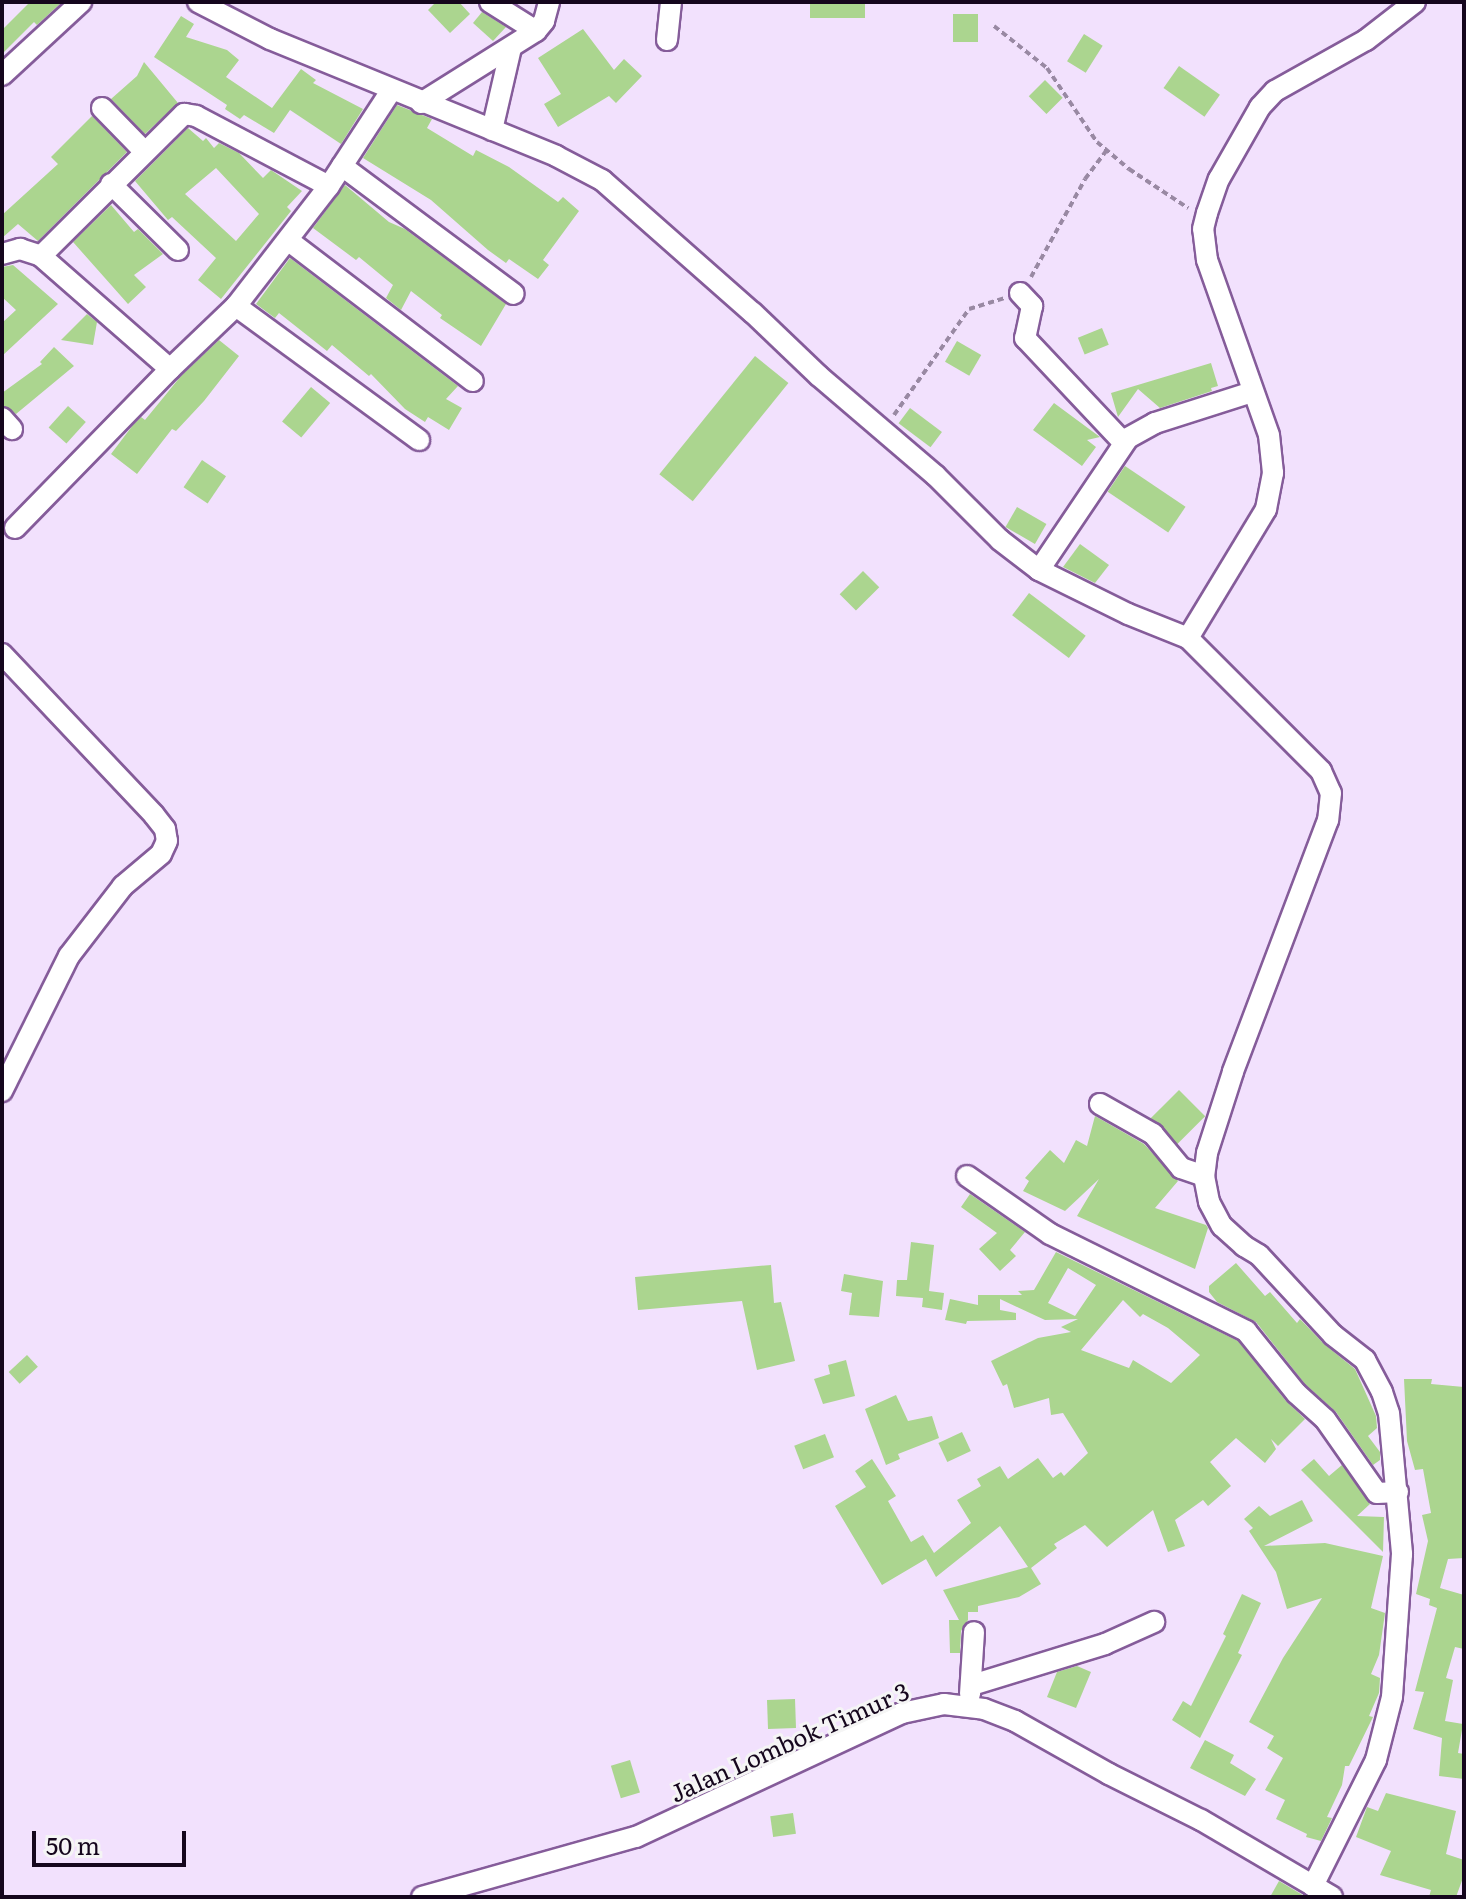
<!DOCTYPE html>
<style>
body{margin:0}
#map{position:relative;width:1466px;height:1899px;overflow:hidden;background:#f2e1fd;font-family:Literata,serif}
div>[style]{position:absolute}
.building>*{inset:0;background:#abd58f;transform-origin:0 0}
.path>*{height:4px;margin-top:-2px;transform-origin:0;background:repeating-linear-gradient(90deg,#9989a3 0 6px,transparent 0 10px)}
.roads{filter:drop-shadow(2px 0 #855c9a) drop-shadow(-2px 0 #855c9a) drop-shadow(0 2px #855c9a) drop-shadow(0 -2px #855c9a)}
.minor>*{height:20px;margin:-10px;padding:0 10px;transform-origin:10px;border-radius:10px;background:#fff}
span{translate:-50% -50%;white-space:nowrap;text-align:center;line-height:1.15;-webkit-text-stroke:6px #f5f5f5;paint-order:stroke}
.street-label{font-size:24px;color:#15061d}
.frame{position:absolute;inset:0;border:4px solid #15061d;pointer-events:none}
.scale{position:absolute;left:32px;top:1831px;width:154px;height:36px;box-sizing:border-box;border:4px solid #15061d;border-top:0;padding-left:10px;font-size:24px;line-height:28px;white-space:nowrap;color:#15061d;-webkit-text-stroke:6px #f5f5f5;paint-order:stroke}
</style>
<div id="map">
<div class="building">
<i style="clip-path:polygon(30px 2px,62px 2px,37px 25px,34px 22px,2px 54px,2px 30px)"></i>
<i style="clip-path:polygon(436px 2px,459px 2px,470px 14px,450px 33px,428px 10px)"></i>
<i style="left:810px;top:2px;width:55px;height:16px"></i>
<i style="clip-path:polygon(482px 12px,506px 27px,493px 41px,473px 23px)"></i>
<i style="left:953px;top:14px;width:25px;height:28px"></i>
<i style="clip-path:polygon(181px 16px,194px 24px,186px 37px,227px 50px,239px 60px,226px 77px,272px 108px,301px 69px,316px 80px,313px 83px,363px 109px,341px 144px,290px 110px,274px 133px,244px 115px,240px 119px,225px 109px,227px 105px,154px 57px)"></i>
<i style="clip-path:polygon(583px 29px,614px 70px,624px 59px,642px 76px,616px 103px,609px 96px,558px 127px,544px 104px,561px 94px,538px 58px)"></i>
<i style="left:1084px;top:34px;width:22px;height:32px;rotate:32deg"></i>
<i style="clip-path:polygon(144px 62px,178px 103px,145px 134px,111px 99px,137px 76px)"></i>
<i style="left:1179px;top:66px;width:50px;height:27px;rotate:35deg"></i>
<i style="left:1045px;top:80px;width:25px;height:23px;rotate:45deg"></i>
<i style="clip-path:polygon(397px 105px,432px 119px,427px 128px,473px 156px,476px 150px,509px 167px,558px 202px,563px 197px,579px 211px,543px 260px,549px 265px,538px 279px,509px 259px,506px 263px,488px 250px,431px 200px,363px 158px)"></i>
<i style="clip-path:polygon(92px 116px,127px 152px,38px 241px,18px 224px,2px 238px,2px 215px,58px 164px,51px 157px)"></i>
<i style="clip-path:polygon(evenodd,188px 128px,203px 141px,206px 138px,214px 148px,219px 143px,239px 153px,263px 178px,271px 170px,302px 191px,287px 207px,291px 211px,221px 299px,198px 280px,216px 258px,172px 217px,168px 220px,135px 181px,188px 128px,216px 168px,259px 214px,236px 241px,185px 194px,216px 168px)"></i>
<i style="clip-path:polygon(345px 185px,389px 222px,405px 229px,506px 304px,481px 346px,440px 318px,442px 315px,411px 291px,401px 310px,386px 298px,393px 285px,359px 257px,356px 260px,313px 228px)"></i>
<i style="clip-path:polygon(111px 205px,134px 232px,138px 229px,163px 254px,134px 275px,146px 287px,128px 304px,73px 242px)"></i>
<i style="clip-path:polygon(290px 258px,458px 386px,446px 399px,462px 408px,449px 430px,428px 417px,425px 422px,405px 409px,371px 374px,369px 376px,332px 345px,327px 351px,279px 313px,275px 318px,256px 304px)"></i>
<i style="clip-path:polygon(13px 265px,58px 304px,2px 356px,2px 323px,16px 310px,2px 297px,2px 267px)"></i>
<i style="clip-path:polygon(87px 314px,97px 322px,93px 345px,61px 340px)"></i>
<i style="left:1102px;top:328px;width:18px;height:26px;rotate:68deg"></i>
<i style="clip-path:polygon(219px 340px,239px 356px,204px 401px,176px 431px,172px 429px,137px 474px,111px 454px,133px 425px,141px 417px,145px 420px,181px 376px)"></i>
<i style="left:957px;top:341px;width:28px;height:24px;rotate:30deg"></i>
<i style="clip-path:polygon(54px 347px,74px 366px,16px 414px,2px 405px,2px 393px,42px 364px,40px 362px)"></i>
<i style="left:755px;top:356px;width:43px;height:152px;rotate:39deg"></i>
<i style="clip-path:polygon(1211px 363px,1218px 386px,1211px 388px,1212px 391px,1160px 408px,1138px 389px,1118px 417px,1111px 393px)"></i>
<i style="left:311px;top:387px;width:25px;height:45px;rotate:40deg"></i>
<i style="clip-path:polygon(1054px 403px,1100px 437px,1087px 440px,1096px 447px,1082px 466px,1033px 430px)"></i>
<i style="left:68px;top:406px;width:24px;height:29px;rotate:42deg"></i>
<i style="left:910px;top:408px;width:40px;height:19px;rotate:37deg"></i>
<i style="left:202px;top:460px;width:29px;height:33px;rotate:34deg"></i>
<i style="left:1125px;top:466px;width:73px;height:31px;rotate:34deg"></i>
<i style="left:1017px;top:507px;width:34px;height:23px;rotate:30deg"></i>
<i style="clip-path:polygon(1080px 544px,1109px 565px,1095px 583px,1063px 567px)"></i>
<i style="left:863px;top:571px;width:23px;height:33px;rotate:45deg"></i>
<i style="left:1029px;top:593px;width:71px;height:28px;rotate:37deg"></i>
<i style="left:1179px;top:1090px;width:37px;height:40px;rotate:45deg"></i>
<i style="clip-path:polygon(1095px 1116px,1144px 1144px,1178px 1181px,1155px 1208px,1206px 1225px,1208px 1228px,1195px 1269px,1077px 1216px,1099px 1179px,1065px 1211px,1023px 1191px,1029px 1181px,1025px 1178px,1050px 1150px,1064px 1163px,1076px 1140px,1087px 1146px)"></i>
<i style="clip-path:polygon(970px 1194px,1025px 1232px,1010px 1250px,1016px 1256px,1000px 1271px,979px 1249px,997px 1233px,961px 1207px)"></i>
<i style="clip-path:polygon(911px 1242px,934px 1245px,929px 1291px,944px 1293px,942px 1310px,922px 1307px,923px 1298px,896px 1296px,897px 1280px,907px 1280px)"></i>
<i style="clip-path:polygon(evenodd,1056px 1252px,1238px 1341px,1286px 1401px,1305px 1419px,1278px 1446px,1271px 1439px,1276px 1449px,1265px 1463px,1236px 1438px,1210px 1462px,1231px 1486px,1208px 1506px,1203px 1500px,1175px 1520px,1185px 1546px,1168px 1552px,1153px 1510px,1107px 1547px,1085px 1525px,1054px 1544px,1057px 1548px,1031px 1568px,1041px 1584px,1019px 1597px,978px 1606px,978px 1612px,968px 1612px,968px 1620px,961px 1631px,960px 1653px,950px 1653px,949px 1620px,959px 1620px,943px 1590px,1028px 1567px,1000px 1526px,936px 1577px,926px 1559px,882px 1585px,835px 1506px,866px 1487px,855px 1471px,872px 1459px,896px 1496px,888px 1501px,911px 1542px,923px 1535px,934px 1553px,971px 1523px,957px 1500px,981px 1486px,977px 1479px,1000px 1466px,1008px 1479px,1038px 1458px,1053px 1478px,1061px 1472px,1064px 1476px,1088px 1453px,1063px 1413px,1051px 1415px,1049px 1398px,1014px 1408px,1007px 1384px,1003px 1386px,991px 1361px,1038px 1338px,1071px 1332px,1061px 1327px,1078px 1319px,1045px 1320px,1000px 1299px,1000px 1310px,1016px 1313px,1016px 1320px,967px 1321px,966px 1324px,945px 1320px,950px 1299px,978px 1305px,978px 1295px,1022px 1295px,1018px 1291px,1034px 1290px,1056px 1252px,1068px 1268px,1096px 1285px,1075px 1316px,1048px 1303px,1068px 1268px,1056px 1252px,1123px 1300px,1140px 1317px,1143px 1314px,1168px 1328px,1200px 1355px,1171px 1383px,1133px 1360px,1129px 1368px,1081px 1350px,1123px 1300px)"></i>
<i style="clip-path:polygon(1236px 1263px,1265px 1296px,1270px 1292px,1297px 1323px,1300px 1319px,1324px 1344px,1355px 1369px,1376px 1416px,1377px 1428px,1368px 1436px,1380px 1452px,1380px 1460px,1373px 1465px,1336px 1412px,1305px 1384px,1256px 1322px,1217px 1302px,1209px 1292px,1209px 1286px)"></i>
<i style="clip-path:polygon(771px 1265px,774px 1303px,781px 1302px,795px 1361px,757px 1370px,742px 1301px,638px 1310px,635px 1277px)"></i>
<i style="clip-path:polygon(844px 1274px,883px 1281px,879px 1317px,849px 1315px,852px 1293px,841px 1291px)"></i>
<i style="left:27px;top:1355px;width:16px;height:25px;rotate:47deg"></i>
<i style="clip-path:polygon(846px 1360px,855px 1396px,823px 1404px,814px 1379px,830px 1374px,828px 1365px)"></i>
<i style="clip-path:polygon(1404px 1379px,1432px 1379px,1431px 1384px,1464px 1387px,1464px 1558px,1448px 1559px,1440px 1588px,1464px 1595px,1464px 1649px,1455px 1647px,1446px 1678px,1453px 1680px,1445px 1721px,1463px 1724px,1458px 1753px,1464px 1754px,1464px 1779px,1439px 1776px,1442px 1738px,1413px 1729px,1424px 1692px,1415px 1691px,1437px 1608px,1429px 1605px,1430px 1599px,1416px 1594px,1428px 1541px,1422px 1515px,1431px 1513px,1423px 1469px,1415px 1470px,1407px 1441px)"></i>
<i style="clip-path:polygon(896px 1395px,908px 1421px,932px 1416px,939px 1438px,898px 1454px,900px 1459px,886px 1465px,865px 1409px)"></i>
<i style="left:962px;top:1432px;width:21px;height:26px;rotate:65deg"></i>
<i style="left:825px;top:1434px;width:25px;height:33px;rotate:69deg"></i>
<i style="clip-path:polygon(1314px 1459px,1329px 1476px,1342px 1465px,1370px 1504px,1357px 1516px,1384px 1517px,1383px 1552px,1301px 1470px)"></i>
<i style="clip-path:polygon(1302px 1500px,1313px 1521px,1264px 1546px,1325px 1543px,1383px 1556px,1371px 1608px,1385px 1613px,1379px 1655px,1371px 1674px,1380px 1678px,1379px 1693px,1369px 1716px,1373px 1717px,1349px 1766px,1345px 1766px,1342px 1785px,1327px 1817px,1332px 1818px,1321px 1841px,1306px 1837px,1307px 1834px,1276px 1819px,1285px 1800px,1265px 1790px,1283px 1758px,1267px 1748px,1274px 1736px,1249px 1722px,1283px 1658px,1322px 1598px,1287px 1609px,1276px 1572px,1249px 1531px,1253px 1528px,1244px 1519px,1259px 1506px,1270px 1516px)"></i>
<i style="clip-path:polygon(1242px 1594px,1261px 1603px,1238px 1653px,1242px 1655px,1200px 1738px,1172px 1720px,1183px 1701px,1191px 1706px,1226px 1636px,1223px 1634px)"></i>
<i style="clip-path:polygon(1077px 1666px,1091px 1672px,1076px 1708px,1047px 1697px,1057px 1672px)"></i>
<i style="left:795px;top:1699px;width:29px;height:28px;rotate:88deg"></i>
<i style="clip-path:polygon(1205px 1740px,1234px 1755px,1230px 1763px,1256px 1779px,1245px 1796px,1190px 1768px)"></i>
<i style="left:630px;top:1760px;width:34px;height:20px;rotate:73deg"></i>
<i style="clip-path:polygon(1386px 1793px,1456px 1811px,1446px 1854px,1464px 1860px,1464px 1875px,1456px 1897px,1429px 1897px,1431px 1890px,1380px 1875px,1391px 1851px,1356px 1837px,1367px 1807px,1378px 1811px)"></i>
<i style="left:793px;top:1813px;width:21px;height:23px;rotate:82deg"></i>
<i style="clip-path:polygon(1279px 1881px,1306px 1897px,1270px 1897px)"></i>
</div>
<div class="path">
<i style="left:994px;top:26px;width:68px;rotate:38.4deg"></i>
<i style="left:1047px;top:68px;width:89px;rotate:56deg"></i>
<i style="left:1097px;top:142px;width:42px;rotate:40.2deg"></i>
<i style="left:1129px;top:169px;width:71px;rotate:33.5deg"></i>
<i style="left:1031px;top:277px;width:112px;rotate:-61.1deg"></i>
<i style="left:1085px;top:179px;width:36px;rotate:-53deg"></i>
<i style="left:894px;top:415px;width:130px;rotate:-54.7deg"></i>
<i style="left:969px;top:309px;width:37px;rotate:-17deg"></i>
</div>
<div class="roads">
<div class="minor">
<i style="left:198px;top:2px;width:81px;rotate:27.2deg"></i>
<i style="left:270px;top:39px;width:309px;rotate:22.2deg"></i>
<i style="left:556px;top:156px;width:52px;rotate:27.6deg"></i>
<i style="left:602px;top:180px;width:201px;rotate:41.4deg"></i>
<i style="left:753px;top:313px;width:91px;rotate:43.7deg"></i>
<i style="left:819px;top:376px;width:153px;rotate:40.5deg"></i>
<i style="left:935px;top:475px;width:92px;rotate:45deg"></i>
<i style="left:1000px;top:540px;width:49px;rotate:37.6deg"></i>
<i style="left:1039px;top:570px;width:99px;rotate:26.3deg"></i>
<i style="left:1128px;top:614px;width:65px;rotate:21.8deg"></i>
<i style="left:1188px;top:638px;width:188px;rotate:45deg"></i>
<i style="left:1321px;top:771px;width:24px;rotate:66deg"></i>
<i style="left:1331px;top:793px;width:27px;rotate:96deg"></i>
<i style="left:1328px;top:820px;width:269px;rotate:110.7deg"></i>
<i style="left:1233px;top:1072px;width:85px;rotate:107.8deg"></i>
<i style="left:1207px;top:1153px;width:23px;rotate:97deg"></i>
<i style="left:1204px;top:1176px;width:26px;rotate:79deg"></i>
<i style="left:1209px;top:1202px;width:27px;rotate:62deg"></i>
<i style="left:1222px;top:1226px;width:30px;rotate:42deg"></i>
<i style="left:1244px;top:1246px;width:17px;rotate:31deg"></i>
<i style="left:1259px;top:1255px;width:109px;rotate:47.2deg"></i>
<i style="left:1333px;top:1335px;width:41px;rotate:38deg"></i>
<i style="left:1365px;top:1360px;width:36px;rotate:62deg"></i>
<i style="left:1382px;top:1392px;width:22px;rotate:72deg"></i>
<i style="left:1389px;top:1413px;width:142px;rotate:84.7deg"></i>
<i style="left:1402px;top:1554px;width:143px;rotate:94deg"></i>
<i style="left:1392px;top:1697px;width:65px;rotate:104.3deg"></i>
<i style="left:1376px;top:1760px;width:141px;rotate:116.6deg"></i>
<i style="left:490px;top:2px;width:54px;rotate:32.2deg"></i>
<i style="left:667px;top:40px;width:38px;rotate:-84deg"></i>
<i style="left:2px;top:75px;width:108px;rotate:-42.7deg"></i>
<i style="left:421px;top:103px;width:136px;rotate:-32.1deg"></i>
<i style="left:536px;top:31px;width:13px;rotate:-51deg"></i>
<i style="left:544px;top:21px;width:20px;rotate:-75deg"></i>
<i style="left:102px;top:108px;width:60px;rotate:45.7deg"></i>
<i style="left:492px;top:130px;width:84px;rotate:-77deg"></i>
<i style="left:342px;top:166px;width:214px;rotate:36.7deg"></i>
<i style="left:111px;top:184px;width:94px;rotate:44.6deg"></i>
<i style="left:289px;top:241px;width:231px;rotate:37.3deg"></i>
<i style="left:2px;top:254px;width:19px;rotate:-16deg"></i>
<i style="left:20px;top:249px;width:22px;rotate:18deg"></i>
<i style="left:1020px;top:293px;width:18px;rotate:47deg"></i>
<i style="left:1032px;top:306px;width:33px;rotate:102deg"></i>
<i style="left:1025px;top:338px;width:143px;rotate:46.7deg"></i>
<i style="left:236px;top:306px;width:227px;rotate:36.2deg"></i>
<i style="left:170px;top:369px;width:171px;rotate:-138.8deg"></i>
<i style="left:41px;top:256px;width:202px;rotate:-44.8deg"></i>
<i style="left:184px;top:114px;width:12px;rotate:9deg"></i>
<i style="left:196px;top:116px;width:150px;rotate:27.8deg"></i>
<i style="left:2px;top:418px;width:15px;rotate:48deg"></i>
<i style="left:15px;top:528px;width:222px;rotate:-45.7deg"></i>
<i style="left:170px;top:369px;width:91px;rotate:-43.7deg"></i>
<i style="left:236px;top:306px;width:152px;rotate:-52.2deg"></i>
<i style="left:329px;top:186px;width:113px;rotate:-56.9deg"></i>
<i style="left:1039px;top:570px;width:159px;rotate:-56deg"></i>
<i style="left:1128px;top:438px;width:31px;rotate:-29deg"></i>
<i style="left:1155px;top:423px;width:102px;rotate:-17.7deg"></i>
<i style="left:1188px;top:638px;width:151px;rotate:-58.8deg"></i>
<i style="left:1266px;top:509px;width:37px;rotate:-79deg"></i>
<i style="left:1273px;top:473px;width:38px;rotate:-96deg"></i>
<i style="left:1269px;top:435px;width:186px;rotate:-109.5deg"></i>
<i style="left:1207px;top:260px;width:31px;rotate:-97deg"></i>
<i style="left:1203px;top:229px;width:16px;rotate:-76deg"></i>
<i style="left:1207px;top:213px;width:36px;rotate:-71deg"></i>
<i style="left:1219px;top:179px;width:83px;rotate:-60.3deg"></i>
<i style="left:1260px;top:107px;width:22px;rotate:-47deg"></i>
<i style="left:1275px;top:91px;width:104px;rotate:-29.3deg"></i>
<i style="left:1366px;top:40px;width:62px;rotate:-37.8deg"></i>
<i style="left:2px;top:654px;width:221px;rotate:46.6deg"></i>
<i style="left:154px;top:815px;width:18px;rotate:52deg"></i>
<i style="left:165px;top:829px;width:12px;rotate:81deg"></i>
<i style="left:167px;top:841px;width:14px;rotate:115deg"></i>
<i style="left:161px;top:854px;width:50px;rotate:139.9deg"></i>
<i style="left:123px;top:886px;width:88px;rotate:127.6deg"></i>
<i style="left:69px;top:956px;width:151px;rotate:116.4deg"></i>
<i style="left:1100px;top:1104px;width:61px;rotate:29.5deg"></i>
<i style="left:1153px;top:1134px;width:44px;rotate:50.5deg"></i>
<i style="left:1181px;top:1168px;width:24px;rotate:19deg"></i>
<i style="left:967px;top:1176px;width:101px;rotate:34.9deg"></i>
<i style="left:1050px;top:1234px;width:219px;rotate:26.3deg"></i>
<i style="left:1246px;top:1331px;width:80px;rotate:51.1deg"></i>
<i style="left:1296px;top:1393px;width:39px;rotate:42deg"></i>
<i style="left:1325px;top:1419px;width:90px;rotate:54.9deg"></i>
<i style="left:1377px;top:1493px;width:21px;rotate:-3deg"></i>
<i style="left:972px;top:1685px;width:139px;rotate:-17.1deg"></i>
<i style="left:1105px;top:1644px;width:54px;rotate:-24.2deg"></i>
<i style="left:970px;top:1694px;width:62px;rotate:-86.3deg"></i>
<i style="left:422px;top:1897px;width:222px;rotate:-15.7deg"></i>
<i style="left:636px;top:1837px;width:293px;rotate:-25deg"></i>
<i style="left:902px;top:1713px;width:43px;rotate:-12.1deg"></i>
<i style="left:944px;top:1704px;width:40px;rotate:7.1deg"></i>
<i style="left:984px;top:1709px;width:33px;rotate:21deg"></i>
<i style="left:1015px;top:1721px;width:108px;rotate:29.4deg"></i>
<i style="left:1109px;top:1774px;width:103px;rotate:26.6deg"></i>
<i style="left:1201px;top:1820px;width:152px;rotate:30.4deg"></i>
</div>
</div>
<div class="street-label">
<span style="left:789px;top:1741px;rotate:-24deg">Jalan Lombok Timur 3</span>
</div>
<div class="frame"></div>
<div class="scale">50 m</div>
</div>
